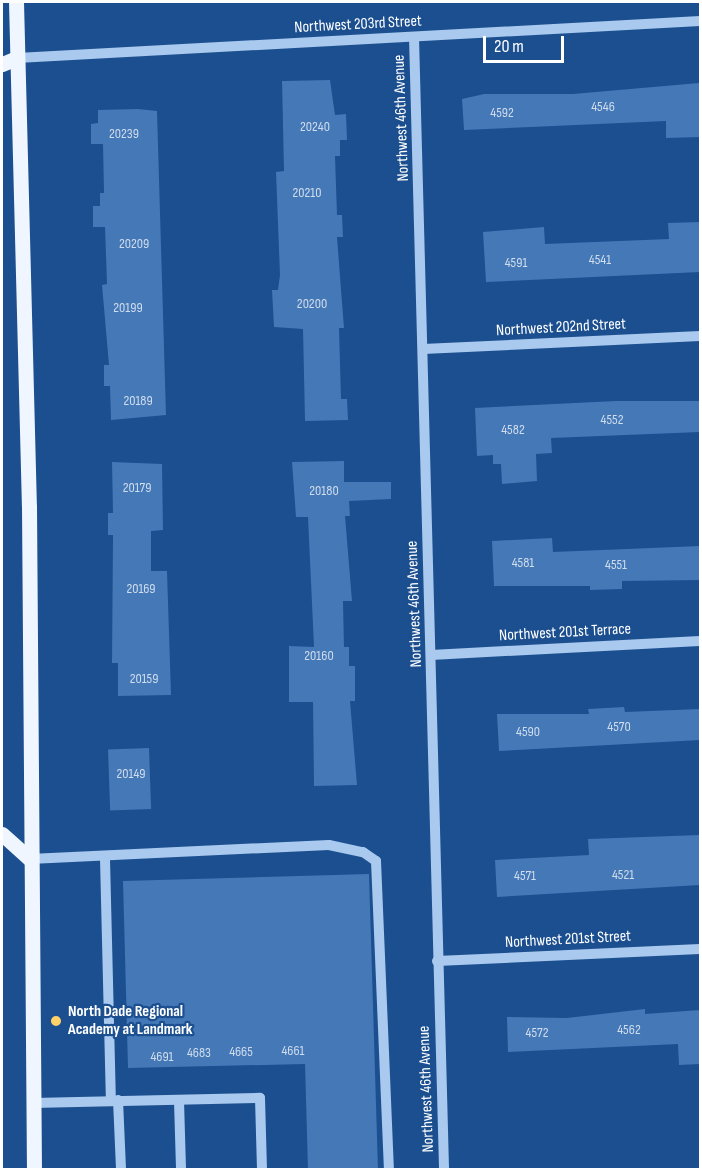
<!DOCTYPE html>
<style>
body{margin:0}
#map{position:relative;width:702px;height:1171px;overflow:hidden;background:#1b4f8f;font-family:"Sofia Sans Condensed",sans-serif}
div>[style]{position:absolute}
.building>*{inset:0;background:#4478b7;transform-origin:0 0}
.minor>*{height:10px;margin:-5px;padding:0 5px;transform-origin:5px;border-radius:5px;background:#a9c9ee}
.major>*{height:15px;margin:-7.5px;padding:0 7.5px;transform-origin:7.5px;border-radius:7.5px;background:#f0f6ff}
.dots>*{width:16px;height:16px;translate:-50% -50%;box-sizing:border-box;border:3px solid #1b4f8f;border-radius:50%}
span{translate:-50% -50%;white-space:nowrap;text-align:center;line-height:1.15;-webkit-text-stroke:4.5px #1b4f8f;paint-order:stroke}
.number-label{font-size:14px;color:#d0dded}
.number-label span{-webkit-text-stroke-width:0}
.street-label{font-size:16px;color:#fff}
.poi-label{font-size:16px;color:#fff;font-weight:700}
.left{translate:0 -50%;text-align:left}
.frame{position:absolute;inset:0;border:3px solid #fff;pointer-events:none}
.scale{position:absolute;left:483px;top:36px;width:81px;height:27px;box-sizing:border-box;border:3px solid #fff;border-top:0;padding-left:8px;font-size:18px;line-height:21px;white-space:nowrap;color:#fff;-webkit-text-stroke:4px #1b4f8f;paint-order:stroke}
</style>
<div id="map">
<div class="building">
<i style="clip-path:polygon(330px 80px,335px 115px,346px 114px,347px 140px,340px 140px,340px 156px,335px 156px,337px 215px,342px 215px,343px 237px,337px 237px,344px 328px,339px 328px,341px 399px,347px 399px,348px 420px,305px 421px,303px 329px,274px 327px,272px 290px,278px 290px,280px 275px,276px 172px,284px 171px,282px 81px)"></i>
<i style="clip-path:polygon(699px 83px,700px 137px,666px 138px,666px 121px,464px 130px,462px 99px,484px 94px,573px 94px)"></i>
<i style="clip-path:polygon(138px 109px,157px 111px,166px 415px,111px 420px,110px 386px,104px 386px,104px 365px,109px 365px,102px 285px,107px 284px,105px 227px,93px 227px,93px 206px,100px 206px,100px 193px,104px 193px,103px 144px,91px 144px,91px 124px,98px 123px,98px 110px)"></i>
<i style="clip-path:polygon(700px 222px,700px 272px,486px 282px,483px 232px,544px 227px,545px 244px,669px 239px,668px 223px)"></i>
<i style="clip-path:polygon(616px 401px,700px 401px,700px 432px,551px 438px,552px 453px,536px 454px,537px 481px,502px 484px,501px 464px,493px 464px,493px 455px,477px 456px,475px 408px)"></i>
<i style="clip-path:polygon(344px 461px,344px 482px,391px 482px,391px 499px,349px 501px,350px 516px,345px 516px,352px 601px,343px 601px,344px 647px,349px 647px,349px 666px,355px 666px,355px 701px,350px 701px,357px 785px,314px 786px,313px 702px,289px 702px,289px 646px,314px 647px,308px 517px,296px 517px,292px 462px)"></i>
<i style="clip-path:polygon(112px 462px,162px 464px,163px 530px,151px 531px,151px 571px,167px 571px,171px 695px,118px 696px,118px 663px,112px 663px,113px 535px,108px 535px,108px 513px,113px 513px)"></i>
<i style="clip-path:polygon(552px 538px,553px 552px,700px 546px,700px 580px,622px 581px,622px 589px,590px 590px,590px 586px,494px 586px,492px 541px)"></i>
<i style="clip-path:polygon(624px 707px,625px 712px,700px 709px,700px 740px,499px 751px,497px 714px,589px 714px,588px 709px)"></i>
<i style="left:149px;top:748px;width:61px;height:41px;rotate:88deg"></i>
<i style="clip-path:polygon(700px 835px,700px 885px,497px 897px,495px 860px,589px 855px,588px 839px)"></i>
<i style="clip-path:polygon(369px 874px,378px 1170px,308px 1170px,305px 1064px,128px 1068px,123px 881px)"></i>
<i style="clip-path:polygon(645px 1009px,645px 1014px,700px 1010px,700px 1064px,679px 1065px,678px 1044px,508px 1052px,507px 1017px,567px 1018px)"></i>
</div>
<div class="minor">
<i style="left:414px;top:37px;width:1133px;rotate:88.48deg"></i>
<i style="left:17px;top:58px;width:684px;rotate:-3.1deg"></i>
<i style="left:423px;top:349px;width:277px;rotate:-2.7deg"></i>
<i style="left:431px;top:655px;width:269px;rotate:-3deg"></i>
<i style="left:30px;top:859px;width:299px;rotate:-2.7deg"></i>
<i style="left:329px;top:845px;width:35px;rotate:12deg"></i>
<i style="left:363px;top:852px;width:16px;rotate:35deg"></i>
<i style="left:376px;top:861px;width:309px;rotate:87.6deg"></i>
<i style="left:105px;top:859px;width:242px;rotate:88.6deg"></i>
<i style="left:437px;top:961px;width:263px;rotate:-2.6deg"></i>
<i style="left:118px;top:1100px;width:70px;rotate:87.5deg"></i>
<i style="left:179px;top:1101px;width:69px;rotate:88.3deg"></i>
<i style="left:33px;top:1103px;width:227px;rotate:-1.3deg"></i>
<i style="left:260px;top:1098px;width:72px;rotate:88.4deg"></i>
</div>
<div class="major">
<i style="left:16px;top:2px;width:505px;rotate:88.53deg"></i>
<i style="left:29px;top:507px;width:663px;rotate:89.57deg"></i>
<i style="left:2px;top:64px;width:16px;rotate:-22deg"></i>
<i style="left:2px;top:834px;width:38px;rotate:42deg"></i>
</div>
<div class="dots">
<i style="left:56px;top:1021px;background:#ffd166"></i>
</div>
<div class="number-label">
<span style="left:603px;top:107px">4546</span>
<span style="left:502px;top:113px">4592</span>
<span style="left:315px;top:127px">20240</span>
<span style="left:124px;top:134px">20239</span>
<span style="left:307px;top:193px">20210</span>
<span style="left:134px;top:244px">20209</span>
<span style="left:600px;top:260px">4541</span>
<span style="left:516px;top:263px">4591</span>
<span style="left:312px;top:304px">20200</span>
<span style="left:128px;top:308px">20199</span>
<span style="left:138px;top:401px">20189</span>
<span style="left:612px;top:420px">4552</span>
<span style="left:513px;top:430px">4582</span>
<span style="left:137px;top:488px">20179</span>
<span style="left:324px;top:491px">20180</span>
<span style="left:523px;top:563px">4581</span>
<span style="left:616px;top:565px">4551</span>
<span style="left:141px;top:589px">20169</span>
<span style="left:319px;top:656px">20160</span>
<span style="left:144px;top:679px">20159</span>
<span style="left:619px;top:727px">4570</span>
<span style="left:528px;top:732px">4590</span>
<span style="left:131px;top:774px">20149</span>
<span style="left:623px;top:875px">4521</span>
<span style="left:525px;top:876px">4571</span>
<span style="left:629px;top:1030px">4562</span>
<span style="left:537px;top:1033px">4572</span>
<span style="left:293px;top:1051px">4661</span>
<span style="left:241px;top:1052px">4665</span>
<span style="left:199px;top:1053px">4683</span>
<span style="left:162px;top:1057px">4691</span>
</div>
<div class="street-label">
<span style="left:358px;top:25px;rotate:-3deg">Northwest 203rd Street</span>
<span style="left:402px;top:118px;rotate:-92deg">Northwest 46th Avenue</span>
<span style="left:561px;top:328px;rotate:-3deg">Northwest 202nd Street</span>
<span style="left:415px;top:604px;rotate:-92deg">Northwest 46th Avenue</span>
<span style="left:565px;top:633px;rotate:-3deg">Northwest 201st Terrace</span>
<span style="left:568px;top:940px;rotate:-3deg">Northwest 201st Street</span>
<span style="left:427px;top:1089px;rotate:-92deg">Northwest 46th Avenue</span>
</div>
<div class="poi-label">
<span class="left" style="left:68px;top:1021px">North Dade Regional<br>Academy at Landmark</span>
</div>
<div class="frame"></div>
<div class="scale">20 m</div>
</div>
